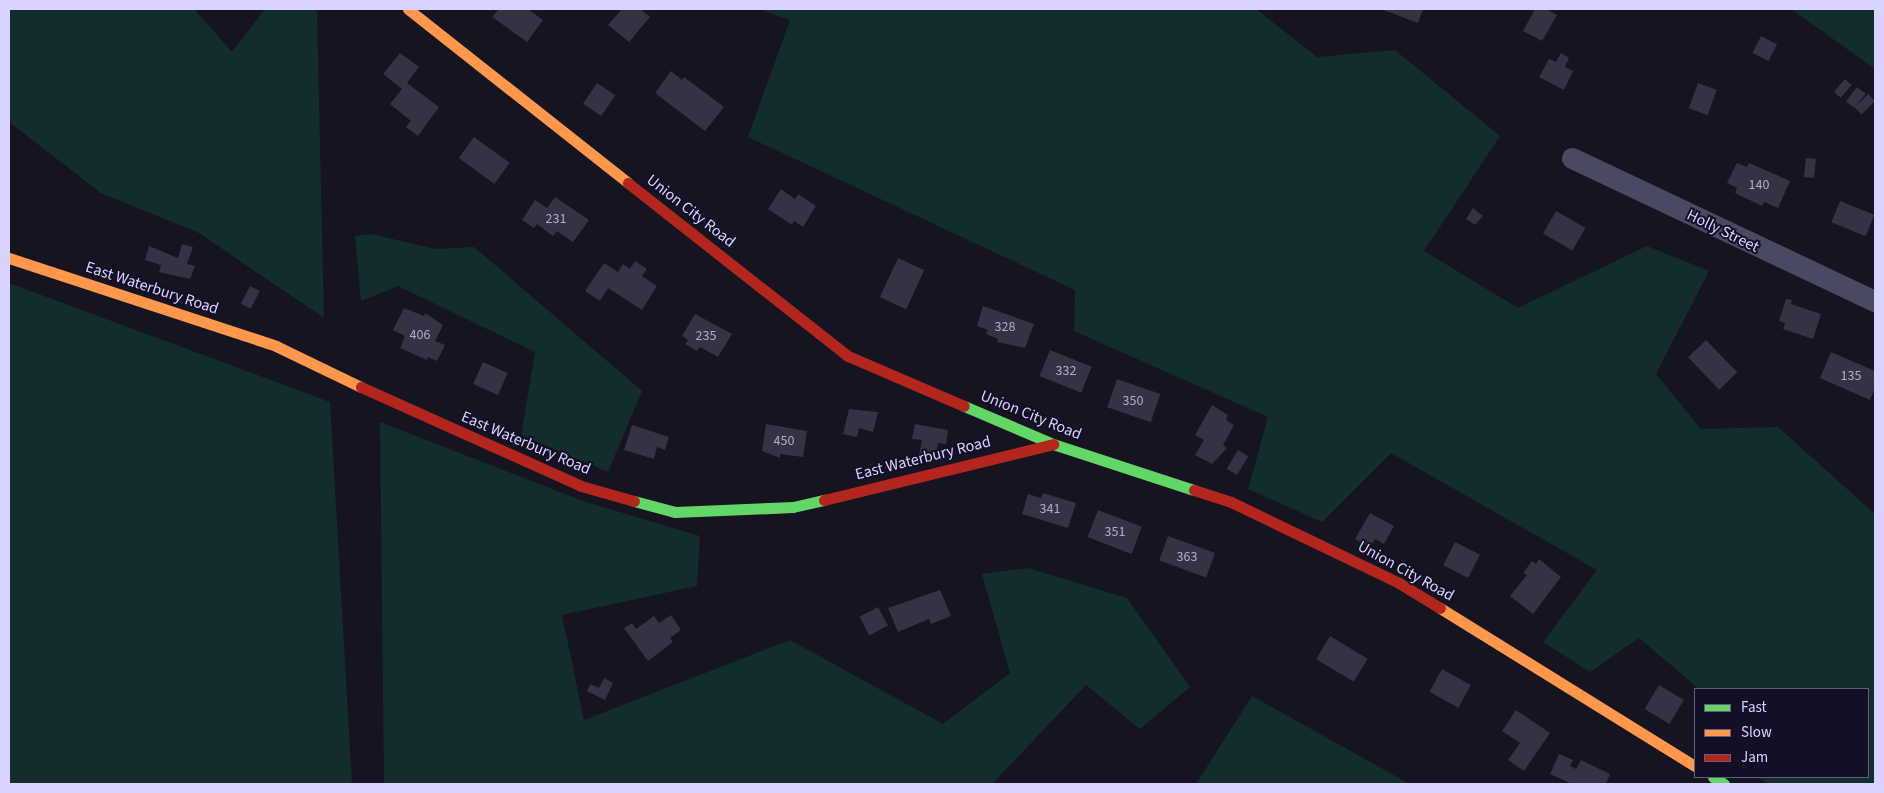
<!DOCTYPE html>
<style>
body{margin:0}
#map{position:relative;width:1884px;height:793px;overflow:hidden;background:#161421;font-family:"Source Sans 3",sans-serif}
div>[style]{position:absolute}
.green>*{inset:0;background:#132c2d}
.building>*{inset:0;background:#343243;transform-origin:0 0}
.street>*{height:21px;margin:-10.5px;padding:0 10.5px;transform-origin:10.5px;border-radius:10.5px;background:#4a4962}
.fast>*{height:11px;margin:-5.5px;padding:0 5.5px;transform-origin:5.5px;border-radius:5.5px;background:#63d668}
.slow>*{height:11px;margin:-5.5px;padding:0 5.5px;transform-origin:5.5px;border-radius:5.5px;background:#ff974d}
.jam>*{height:11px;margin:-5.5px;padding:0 5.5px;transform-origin:5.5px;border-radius:5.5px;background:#b3261e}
span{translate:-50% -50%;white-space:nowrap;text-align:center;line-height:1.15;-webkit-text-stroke:4px #130f26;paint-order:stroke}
.number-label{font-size:14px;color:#b0acd0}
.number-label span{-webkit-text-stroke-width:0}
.street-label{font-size:16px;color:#d9d4ff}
.frame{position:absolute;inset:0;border:10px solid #d9d4ff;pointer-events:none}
.legend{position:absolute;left:1694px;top:688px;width:175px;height:90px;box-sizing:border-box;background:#130f26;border:1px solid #625e7d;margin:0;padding:6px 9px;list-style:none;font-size:15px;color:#d9d4ff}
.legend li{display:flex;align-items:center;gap:10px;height:25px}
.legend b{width:25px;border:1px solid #625e7d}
</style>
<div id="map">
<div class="green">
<i style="clip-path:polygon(9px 9px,194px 9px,232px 52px,265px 9px,314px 9px,317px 11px,324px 318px,199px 233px,101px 193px,9px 122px)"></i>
<i style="clip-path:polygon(759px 9px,1256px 9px,1317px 57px,1395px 50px,1500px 136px,1424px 251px,1518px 308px,1647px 246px,1709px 271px,1656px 374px,1701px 429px,1778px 427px,1875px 514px,1875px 784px,1770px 784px,1757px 777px,1868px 777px,1868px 689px,1699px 689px,1639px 638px,1590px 672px,1543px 642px,1597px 570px,1391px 453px,1322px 522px,1248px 489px,1268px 417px,1074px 331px,1075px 290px,748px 137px,790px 20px)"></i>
<i style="clip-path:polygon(1791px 9px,1872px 9px,1875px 13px,1875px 69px)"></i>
<i style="clip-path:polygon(371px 234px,436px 249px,474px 247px,642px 391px,608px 472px,521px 435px,535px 352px,398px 286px,361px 301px,355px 236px)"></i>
<i style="clip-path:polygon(9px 283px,330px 402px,352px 784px,9px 784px)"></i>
<i style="clip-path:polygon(380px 422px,583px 501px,700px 536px,697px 586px,562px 615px,584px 720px,790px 640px,943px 724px,1010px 673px,982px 574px,1028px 568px,1127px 598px,1190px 687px,1140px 729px,1086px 685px,992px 784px,384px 784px)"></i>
<i style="clip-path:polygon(1252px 696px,1410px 784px,1196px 784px)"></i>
</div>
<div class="building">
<i style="clip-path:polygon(499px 9px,528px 9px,543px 20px,527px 42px,492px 17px)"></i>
<i style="clip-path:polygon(622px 9px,640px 9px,650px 17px,629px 42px,608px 25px)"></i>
<i style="clip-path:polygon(1381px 9px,1423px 9px,1418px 23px)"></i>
<i style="clip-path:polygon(1535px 9px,1546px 9px,1557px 15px,1542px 41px,1523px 31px)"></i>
<i style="left:1761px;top:36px;width:18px;height:19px;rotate:27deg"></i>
<i style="clip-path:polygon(400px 53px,419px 67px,407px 83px,439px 107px,418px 136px,406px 127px,411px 121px,390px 104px,402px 89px,383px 74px)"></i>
<i style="clip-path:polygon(1561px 53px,1569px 58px,1565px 67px,1573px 71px,1564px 90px,1539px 77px,1549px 59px,1556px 62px)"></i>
<i style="clip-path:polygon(671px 71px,682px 80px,684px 77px,724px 107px,705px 131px,655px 93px)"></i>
<i style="left:1845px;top:79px;width:9px;height:17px;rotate:41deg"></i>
<i style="left:597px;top:83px;width:22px;height:25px;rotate:34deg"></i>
<i style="left:1698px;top:83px;width:20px;height:27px;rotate:20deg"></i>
<i style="left:1857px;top:87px;width:11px;height:18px;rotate:38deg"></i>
<i style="left:1868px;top:94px;width:10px;height:19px;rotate:45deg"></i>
<i style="left:474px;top:137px;width:44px;height:26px;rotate:36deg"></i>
<i style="left:1806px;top:158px;width:10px;height:19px;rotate:6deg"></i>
<i style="clip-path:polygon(1737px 163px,1747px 167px,1749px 163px,1790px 181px,1778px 208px,1764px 202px,1762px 206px,1735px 193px,1737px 188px,1727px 183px)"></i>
<i style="clip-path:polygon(781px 189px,795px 199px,798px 194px,816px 206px,803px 227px,794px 221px,792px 225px,768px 209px)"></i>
<i style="clip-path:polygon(555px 197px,589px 220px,573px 242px,557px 231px,553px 236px,537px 224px,534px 228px,522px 220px,535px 200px,547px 208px)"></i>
<i style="left:1840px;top:201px;width:37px;height:23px;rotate:22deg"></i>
<i style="clip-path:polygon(1473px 208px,1483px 216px,1475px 225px,1466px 219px)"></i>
<i style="left:1556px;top:211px;width:34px;height:26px;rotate:30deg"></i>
<i style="clip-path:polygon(182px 244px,193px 247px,187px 264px,195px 266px,190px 279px,159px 272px,161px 265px,145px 260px,149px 246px,178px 258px)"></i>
<i style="left:898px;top:258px;width:29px;height:43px;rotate:25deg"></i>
<i style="clip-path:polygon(635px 261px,647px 269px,642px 276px,657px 286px,642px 310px,608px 288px,600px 301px,585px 291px,604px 263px,618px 272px,623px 264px,630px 269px)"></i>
<i style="left:250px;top:286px;width:11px;height:20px;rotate:27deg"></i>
<i style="clip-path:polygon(1786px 299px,1792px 300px,1791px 304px,1821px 314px,1813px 339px,1783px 329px,1785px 323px,1779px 321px)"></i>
<i style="clip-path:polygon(983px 306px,1034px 324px,1025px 348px,997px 342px,998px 339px,986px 334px,988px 330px,977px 326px)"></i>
<i style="clip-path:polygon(404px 308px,424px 316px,425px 313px,443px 325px,435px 341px,445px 345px,437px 361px,428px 357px,427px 360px,400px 348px,405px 336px,393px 330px)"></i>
<i style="clip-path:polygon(695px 314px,732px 334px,718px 357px,700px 347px,697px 351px,685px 344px,688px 340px,682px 336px)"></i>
<i style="left:1706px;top:340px;width:45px;height:25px;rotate:46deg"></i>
<i style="left:1050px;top:350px;width:45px;height:28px;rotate:22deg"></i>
<i style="clip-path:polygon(1831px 352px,1875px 371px,1875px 388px,1870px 400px,1820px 378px)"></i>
<i style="left:483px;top:362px;width:27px;height:24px;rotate:24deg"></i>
<i style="left:1117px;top:379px;width:46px;height:30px;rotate:19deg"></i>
<i style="clip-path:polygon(1212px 405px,1228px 415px,1226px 420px,1234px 425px,1223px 445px,1227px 448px,1212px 464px,1195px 455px,1204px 440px,1195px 435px)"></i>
<i style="clip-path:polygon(849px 409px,878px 412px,873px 432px,859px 428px,857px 437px,843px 434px)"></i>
<i style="clip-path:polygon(766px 424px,807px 431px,803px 457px,780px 454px,780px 458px,762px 451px)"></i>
<i style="clip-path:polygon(915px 424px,948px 430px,946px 444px,938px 443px,936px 457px,919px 455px,922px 440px,912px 439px)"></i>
<i style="clip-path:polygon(632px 425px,669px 437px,665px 450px,657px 447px,654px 459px,624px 450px)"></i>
<i style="left:1238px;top:450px;width:12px;height:22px;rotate:31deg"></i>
<i style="clip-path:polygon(1043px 493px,1076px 503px,1068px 528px,1022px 514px,1028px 494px,1041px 498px)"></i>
<i style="left:1098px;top:510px;width:47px;height:29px;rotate:21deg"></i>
<i style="clip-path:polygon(1370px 513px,1394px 526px,1384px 544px,1375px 539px,1370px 548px,1355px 539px)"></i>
<i style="left:1168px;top:536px;width:50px;height:26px;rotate:20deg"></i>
<i style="left:1455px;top:542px;width:28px;height:26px;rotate:27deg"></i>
<i style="clip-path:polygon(1539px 559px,1561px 577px,1533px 614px,1510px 596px,1527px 575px,1523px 573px,1532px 561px,1536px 564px)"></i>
<i style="clip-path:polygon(940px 590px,951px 616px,931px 624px,929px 619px,898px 632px,888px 608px)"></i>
<i style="left:878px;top:607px;width:21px;height:21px;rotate:62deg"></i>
<i style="clip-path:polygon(671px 615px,681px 630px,670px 638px,673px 642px,648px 661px,624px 628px,632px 623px,636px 629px,654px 616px,659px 623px)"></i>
<i style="left:1330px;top:636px;width:44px;height:27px;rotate:31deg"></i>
<i style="left:1442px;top:669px;width:33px;height:26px;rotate:29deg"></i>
<i style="clip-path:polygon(604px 678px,613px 683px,605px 700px,587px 691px,590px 684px,599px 688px)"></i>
<i style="left:1659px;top:685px;width:29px;height:28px;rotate:31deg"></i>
<i style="clip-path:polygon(1516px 710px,1550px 733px,1524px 771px,1508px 760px,1520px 743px,1502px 731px)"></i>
<i style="clip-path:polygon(1559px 754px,1573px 760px,1570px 766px,1576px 769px,1581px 760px,1610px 774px,1606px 784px,1572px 784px,1550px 774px)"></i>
</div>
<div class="street">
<i style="left:1572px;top:158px;width:335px;rotate:25.3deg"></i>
</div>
<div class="fast">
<i style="left:964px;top:406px;width:97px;rotate:23.1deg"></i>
<i style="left:1053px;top:444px;width:148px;rotate:18.1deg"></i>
<i style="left:634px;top:501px;width:42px;rotate:15deg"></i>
<i style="left:675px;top:512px;width:118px;rotate:-2.4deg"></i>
<i style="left:793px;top:507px;width:32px;rotate:-13deg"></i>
<i style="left:1713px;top:777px;width:13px;rotate:32deg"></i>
</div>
<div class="slow">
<i style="left:408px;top:9px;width:280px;rotate:38.3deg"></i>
<i style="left:9px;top:258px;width:281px;rotate:18.2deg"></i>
<i style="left:276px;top:346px;width:94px;rotate:25.8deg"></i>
<i style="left:1440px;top:608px;width:300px;rotate:31.8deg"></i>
</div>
<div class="jam">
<i style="left:628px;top:183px;width:280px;rotate:38.2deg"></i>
<i style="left:848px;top:356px;width:126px;rotate:23.3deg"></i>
<i style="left:361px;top:387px;width:241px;rotate:24.2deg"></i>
<i style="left:581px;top:486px;width:55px;rotate:15.8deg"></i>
<i style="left:1194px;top:490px;width:39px;rotate:18deg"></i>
<i style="left:1231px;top:502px;width:187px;rotate:25.7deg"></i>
<i style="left:1399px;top:583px;width:48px;rotate:31.4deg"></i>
<i style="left:824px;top:500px;width:236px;rotate:-13.7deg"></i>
</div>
<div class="number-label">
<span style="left:1759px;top:185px">140</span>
<span style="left:556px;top:219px">231</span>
<span style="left:1005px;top:327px">328</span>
<span style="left:420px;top:335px">406</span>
<span style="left:706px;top:336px">235</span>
<span style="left:1066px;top:371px">332</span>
<span style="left:1851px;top:376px">135</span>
<span style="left:1133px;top:401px">350</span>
<span style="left:784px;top:441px">450</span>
<span style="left:1050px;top:509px">341</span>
<span style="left:1115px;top:532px">351</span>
<span style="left:1187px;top:557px">363</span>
</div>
<div class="street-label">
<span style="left:691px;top:211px;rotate:38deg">Union City Road</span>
<span style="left:1723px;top:231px;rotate:26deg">Holly Street</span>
<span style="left:152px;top:288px;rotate:18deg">East Waterbury Road</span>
<span style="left:1031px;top:415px;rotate:22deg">Union City Road</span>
<span style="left:526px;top:443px;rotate:23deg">East Waterbury Road</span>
<span style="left:923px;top:458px;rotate:-14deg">East Waterbury Road</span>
<span style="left:1406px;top:571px;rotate:29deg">Union City Road</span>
</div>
<div class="frame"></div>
<ul class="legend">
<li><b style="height:6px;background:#63d668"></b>Fast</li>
<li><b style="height:6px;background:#ff974d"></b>Slow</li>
<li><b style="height:6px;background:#b3261e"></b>Jam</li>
</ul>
</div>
